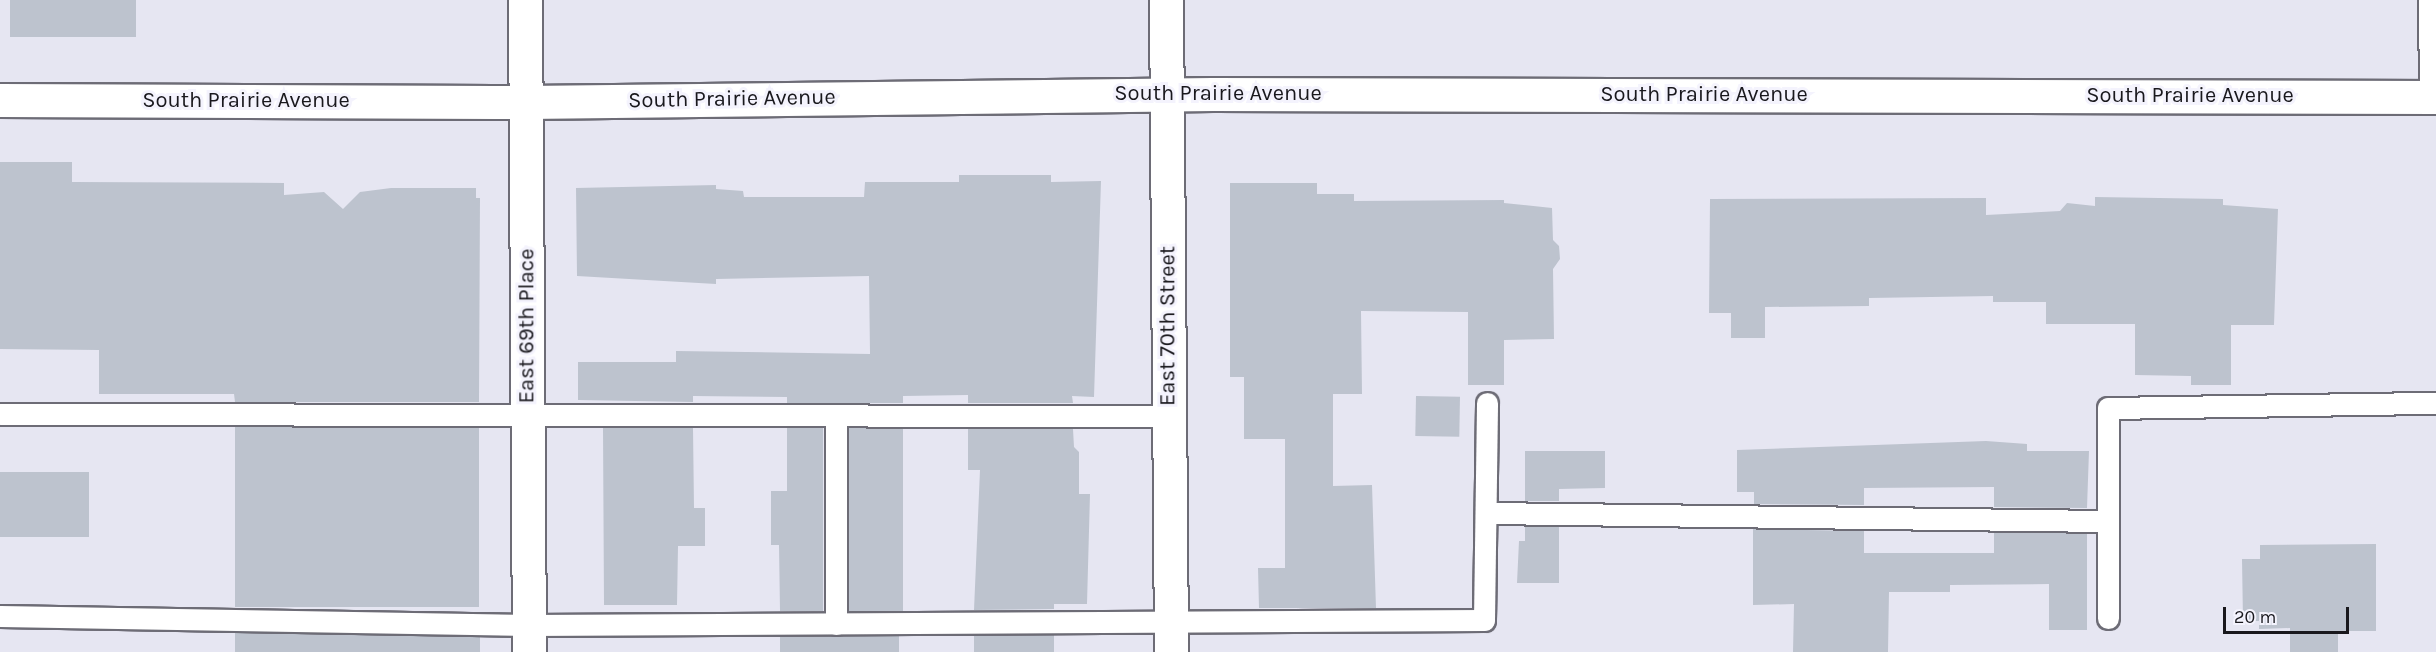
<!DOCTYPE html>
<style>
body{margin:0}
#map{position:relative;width:2436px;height:652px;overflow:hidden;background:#e6e6f2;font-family:Karla,sans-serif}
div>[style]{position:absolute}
.building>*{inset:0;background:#bdc3ce;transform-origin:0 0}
.roads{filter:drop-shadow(2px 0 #6d6c76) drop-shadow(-2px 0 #6d6c76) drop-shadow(0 2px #6d6c76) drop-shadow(0 -2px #6d6c76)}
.service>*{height:21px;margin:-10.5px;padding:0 10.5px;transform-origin:10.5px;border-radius:10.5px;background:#fff}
.minor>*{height:33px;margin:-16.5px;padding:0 16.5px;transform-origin:16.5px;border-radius:16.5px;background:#fff}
.secondary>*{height:33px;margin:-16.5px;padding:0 16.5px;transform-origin:16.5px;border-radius:16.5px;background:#fff}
span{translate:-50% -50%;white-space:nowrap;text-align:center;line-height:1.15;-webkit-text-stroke:6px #f4f3fd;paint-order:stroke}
.street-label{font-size:22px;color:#19181d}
.scale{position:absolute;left:2223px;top:607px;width:126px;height:27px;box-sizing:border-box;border:3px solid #19181d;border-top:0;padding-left:8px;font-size:18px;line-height:21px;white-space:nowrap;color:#19181d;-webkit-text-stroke:4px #f4f3fd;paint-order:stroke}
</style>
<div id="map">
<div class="building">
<i style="left:10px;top:0;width:126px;height:37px"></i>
<i style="clip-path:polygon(0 162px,72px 162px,72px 182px,284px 183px,284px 195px,324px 192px,343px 209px,360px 192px,391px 188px,476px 188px,476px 198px,480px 198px,479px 402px,235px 402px,234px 394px,99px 394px,99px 350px,0 349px)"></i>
<i style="clip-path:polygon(959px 175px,1051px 175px,1051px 182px,1101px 181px,1094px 397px,1072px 396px,1073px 403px,968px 403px,968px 395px,903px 396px,903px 403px,787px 403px,787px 397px,693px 396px,693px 402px,578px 400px,578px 362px,676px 362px,676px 351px,870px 354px,869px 276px,716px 279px,716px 284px,577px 276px,576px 188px,716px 185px,716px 189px,743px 191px,744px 197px,864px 197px,865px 182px,959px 182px)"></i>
<i style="clip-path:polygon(1230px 183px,1317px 183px,1317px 194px,1354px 194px,1354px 201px,1504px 200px,1504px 203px,1552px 208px,1553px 240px,1559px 246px,1560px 259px,1553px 269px,1554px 339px,1504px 340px,1504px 385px,1468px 385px,1468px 312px,1361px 311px,1362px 394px,1333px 394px,1333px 486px,1372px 485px,1376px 608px,1259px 608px,1258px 568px,1285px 568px,1285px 439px,1244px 439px,1244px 377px,1230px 377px)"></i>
<i style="clip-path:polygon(2095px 197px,2223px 199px,2223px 205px,2278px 209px,2274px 325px,2231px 325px,2231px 385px,2191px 385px,2191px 376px,2135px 375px,2135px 324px,2046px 324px,2046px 302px,1993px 302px,1993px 296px,1869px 298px,1869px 306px,1765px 307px,1765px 338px,1731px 338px,1731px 313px,1709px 313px,1710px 199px,1986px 198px,1986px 215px,2060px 211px,2067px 203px,2095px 206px)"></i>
<i style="left:1416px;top:396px;width:44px;height:40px;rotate:1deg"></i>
<i style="left:235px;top:427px;width:244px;height:180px"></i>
<i style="clip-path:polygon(603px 428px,693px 428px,694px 508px,705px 508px,705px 546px,678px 546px,677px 605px,604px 605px)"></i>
<i style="clip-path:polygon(787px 428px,823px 428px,823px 611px,780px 611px,779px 545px,771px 545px,771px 491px,787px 491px)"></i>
<i style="left:849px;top:428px;width:54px;height:183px"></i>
<i style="clip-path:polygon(968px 428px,1073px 429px,1074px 447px,1079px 452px,1079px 494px,1090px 494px,1087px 604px,1054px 604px,1054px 609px,974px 610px,980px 470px,968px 470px)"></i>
<i style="clip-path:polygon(1986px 441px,2027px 444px,2027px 451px,2089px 451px,2087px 508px,1994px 507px,1994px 487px,1864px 488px,1864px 505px,1754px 504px,1754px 492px,1737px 492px,1737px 450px)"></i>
<i style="clip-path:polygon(1525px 451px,1605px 451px,1605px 488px,1559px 489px,1559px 501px,1525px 501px)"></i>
<i style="left:0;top:472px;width:89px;height:65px"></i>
<i style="clip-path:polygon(1525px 526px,1559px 527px,1559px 583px,1517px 583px,1519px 541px,1525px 541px)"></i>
<i style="clip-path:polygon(1753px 529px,1864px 531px,1864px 553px,1994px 553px,1994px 532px,2087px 533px,2087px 630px,2049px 630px,2049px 584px,1950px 585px,1950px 592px,1889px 592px,1888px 652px,1793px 652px,1794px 604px,1753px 605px)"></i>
<i style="clip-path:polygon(2376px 544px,2376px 631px,2338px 631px,2338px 652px,2290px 652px,2290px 628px,2259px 629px,2259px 621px,2243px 621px,2242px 559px,2260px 559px,2260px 545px)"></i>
<i style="clip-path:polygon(235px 633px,480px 637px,480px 652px,235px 652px)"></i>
<i style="left:974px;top:635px;width:80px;height:17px"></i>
<i style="left:780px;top:636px;width:119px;height:16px"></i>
</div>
<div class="roads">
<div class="service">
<i style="left:0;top:414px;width:1169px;rotate:0.1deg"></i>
<i style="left:1486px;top:513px;width:622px;rotate:0.74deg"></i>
<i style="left:0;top:616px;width:529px;rotate:0.97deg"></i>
<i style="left:529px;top:625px;width:955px;rotate:-0.3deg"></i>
<i style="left:1484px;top:620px;width:217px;rotate:-89.2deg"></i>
<i style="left:2108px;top:618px;width:210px;rotate:-90deg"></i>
<i style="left:2108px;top:408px;width:328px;rotate:-0.9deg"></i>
<i style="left:836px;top:624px;width:207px;rotate:-90deg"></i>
</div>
<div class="minor">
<i style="left:525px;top:0;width:652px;rotate:89.65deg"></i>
<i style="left:1166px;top:0;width:652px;rotate:89.56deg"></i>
<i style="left:0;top:100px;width:526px;rotate:0.22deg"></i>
<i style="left:526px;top:102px;width:687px;rotate:-0.67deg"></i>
<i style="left:1213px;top:94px;width:1223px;rotate:0.14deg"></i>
</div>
<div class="secondary">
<i style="left:2435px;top:0;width:96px;rotate:89.4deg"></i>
</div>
</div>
<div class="street-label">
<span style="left:1218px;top:94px">South Prairie Avenue</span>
<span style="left:1704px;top:95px">South Prairie Avenue</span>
<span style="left:2190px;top:96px">South Prairie Avenue</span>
<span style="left:732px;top:99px;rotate:-1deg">South Prairie Avenue</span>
<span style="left:246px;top:101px">South Prairie Avenue</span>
<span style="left:527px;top:326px;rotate:-90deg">East 69th Place</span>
<span style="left:1168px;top:326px;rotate:-90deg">East 70th Street</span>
</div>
<div class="scale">20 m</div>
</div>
